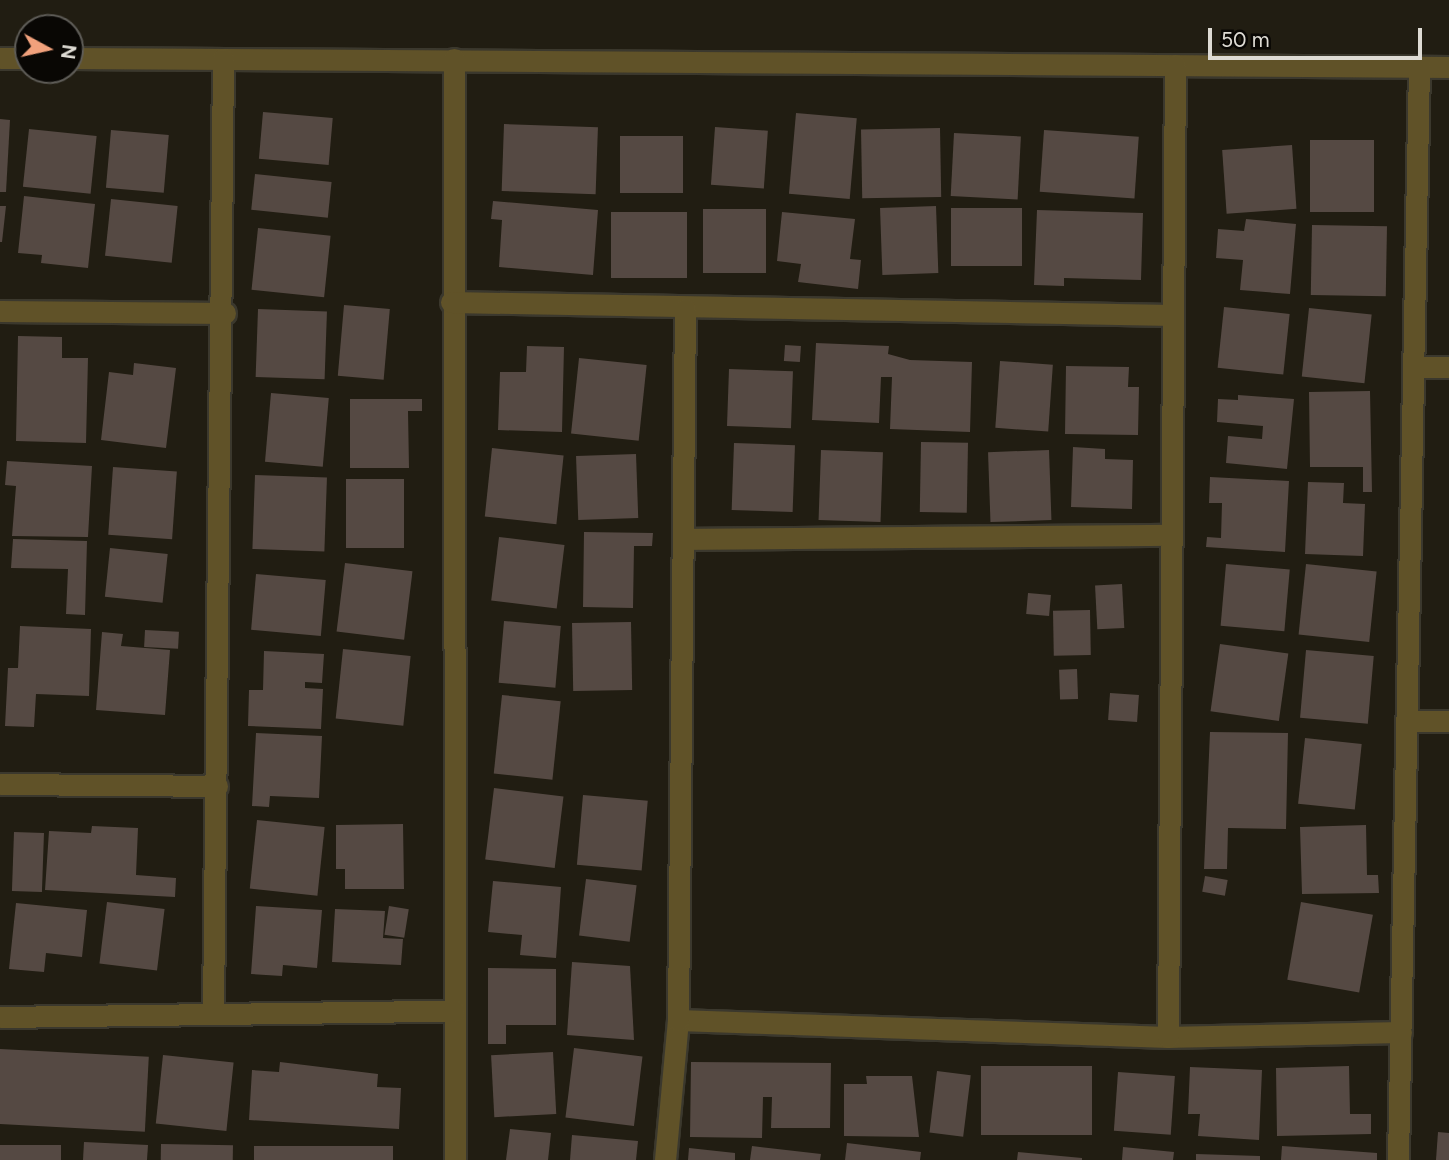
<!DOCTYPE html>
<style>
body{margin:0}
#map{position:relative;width:1449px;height:1160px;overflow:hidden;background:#211d12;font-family:Figtree,sans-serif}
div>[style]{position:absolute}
.building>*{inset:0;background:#554943;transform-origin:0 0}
.roads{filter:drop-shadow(2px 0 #3b382d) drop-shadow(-2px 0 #3b382d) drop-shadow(0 2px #3b382d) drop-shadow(0 -2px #3b382d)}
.minor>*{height:21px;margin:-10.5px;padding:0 10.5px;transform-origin:10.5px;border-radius:10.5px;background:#605228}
span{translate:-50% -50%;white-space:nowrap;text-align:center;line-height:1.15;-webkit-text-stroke:5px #090704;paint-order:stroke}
.north{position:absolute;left:14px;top:14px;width:70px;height:70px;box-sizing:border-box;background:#090704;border:2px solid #5e5c57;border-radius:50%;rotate:98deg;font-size:19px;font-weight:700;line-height:28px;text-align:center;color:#dedbd4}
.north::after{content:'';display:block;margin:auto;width:24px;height:32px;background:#f1a17c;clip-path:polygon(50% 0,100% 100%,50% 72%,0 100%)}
.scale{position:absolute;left:1208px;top:28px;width:214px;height:32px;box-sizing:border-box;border:4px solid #dedbd4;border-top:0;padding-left:9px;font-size:21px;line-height:24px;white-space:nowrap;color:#dedbd4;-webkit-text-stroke:5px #090704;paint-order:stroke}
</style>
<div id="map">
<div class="building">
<i style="left:263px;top:112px;width:70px;height:47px;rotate:5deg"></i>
<i style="left:796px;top:113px;width:61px;height:81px;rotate:5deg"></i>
<i style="clip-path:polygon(0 119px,10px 120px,6px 192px,0 192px)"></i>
<i style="left:504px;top:124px;width:94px;height:67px;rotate:2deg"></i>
<i style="left:715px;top:127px;width:53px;height:58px;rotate:4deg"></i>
<i style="left:940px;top:128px;width:69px;height:79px;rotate:89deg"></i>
<i style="left:29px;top:129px;width:68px;height:58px;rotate:6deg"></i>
<i style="left:111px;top:130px;width:58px;height:58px;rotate:5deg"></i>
<i style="left:1044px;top:130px;width:95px;height:62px;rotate:4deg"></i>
<i style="left:954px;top:133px;width:67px;height:63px;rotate:3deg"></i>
<i style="left:683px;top:136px;width:57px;height:63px;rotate:90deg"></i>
<i style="left:1310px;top:140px;width:64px;height:72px"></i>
<i style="left:1292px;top:145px;width:64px;height:70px;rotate:86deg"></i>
<i style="left:255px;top:174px;width:77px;height:36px;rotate:6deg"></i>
<i style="clip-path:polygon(24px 196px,95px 204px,88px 268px,41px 263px,42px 255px,18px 253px)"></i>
<i style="left:111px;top:199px;width:67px;height:57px;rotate:6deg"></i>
<i style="clip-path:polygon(493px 201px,598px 210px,593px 275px,499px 267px,502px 220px,491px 219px)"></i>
<i style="clip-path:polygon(0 206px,6px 206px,2px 242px,0 242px)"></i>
<i style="left:936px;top:206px;width:67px;height:56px;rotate:88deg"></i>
<i style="left:951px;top:208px;width:71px;height:58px"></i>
<i style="left:703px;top:209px;width:63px;height:64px"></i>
<i style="clip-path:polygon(1037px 210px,1143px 213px,1141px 280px,1064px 278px,1064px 286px,1034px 285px)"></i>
<i style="left:611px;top:212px;width:76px;height:66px"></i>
<i style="clip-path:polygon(782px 212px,855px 219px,850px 259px,861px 260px,858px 289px,798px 282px,801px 264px,777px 261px)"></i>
<i style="clip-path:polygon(1246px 219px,1296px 224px,1290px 294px,1240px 290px,1243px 260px,1216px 258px,1218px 229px,1244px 231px)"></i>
<i style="left:1312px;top:225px;width:75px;height:70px;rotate:1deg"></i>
<i style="left:258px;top:228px;width:73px;height:62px;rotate:6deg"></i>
<i style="left:344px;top:305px;width:46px;height:71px;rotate:5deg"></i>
<i style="left:1224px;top:307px;width:66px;height:61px;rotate:6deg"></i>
<i style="left:1309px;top:308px;width:63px;height:69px;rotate:6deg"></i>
<i style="left:258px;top:309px;width:69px;height:68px;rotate:2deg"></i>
<i style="clip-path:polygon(18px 336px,62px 337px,62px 358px,88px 358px,86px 443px,16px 441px)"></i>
<i style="clip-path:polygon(816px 343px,889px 346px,888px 354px,910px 360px,972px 362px,970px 432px,890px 429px,892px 377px,881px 377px,879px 423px,812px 420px)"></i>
<i style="left:785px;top:345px;width:16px;height:16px;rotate:4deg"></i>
<i style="clip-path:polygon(527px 346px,564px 347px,562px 432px,498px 430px,500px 372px,526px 372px)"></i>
<i style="left:579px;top:358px;width:68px;height:76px;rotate:6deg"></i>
<i style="left:1000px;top:361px;width:53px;height:67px;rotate:4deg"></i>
<i style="clip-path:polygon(134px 363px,176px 368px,166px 448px,101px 440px,109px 372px,133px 375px)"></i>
<i style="clip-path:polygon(1066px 366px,1129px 367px,1128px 387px,1139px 387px,1138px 435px,1065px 434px)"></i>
<i style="left:729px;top:369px;width:64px;height:57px;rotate:2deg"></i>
<i style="clip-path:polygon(1370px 391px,1372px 492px,1363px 492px,1363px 467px,1310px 467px,1309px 392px)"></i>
<i style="left:271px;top:393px;width:58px;height:69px;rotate:5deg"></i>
<i style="clip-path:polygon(1238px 395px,1294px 399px,1287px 469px,1226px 463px,1228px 436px,1262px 439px,1263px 426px,1217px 422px,1218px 399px,1238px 400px)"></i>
<i style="clip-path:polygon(350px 399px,422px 399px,422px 411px,408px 411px,409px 468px,350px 468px)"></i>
<i style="left:921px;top:442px;width:47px;height:70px;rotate:1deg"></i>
<i style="left:734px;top:443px;width:61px;height:67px;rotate:2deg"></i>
<i style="clip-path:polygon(1073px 447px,1105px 449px,1105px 459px,1133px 460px,1132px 509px,1071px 507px)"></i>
<i style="left:492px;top:448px;width:72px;height:69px;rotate:6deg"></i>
<i style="left:821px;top:450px;width:62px;height:70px;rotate:2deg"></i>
<i style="left:1049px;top:450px;width:70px;height:61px;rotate:88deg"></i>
<i style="left:636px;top:454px;width:64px;height:60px;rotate:88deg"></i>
<i style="clip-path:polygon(7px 461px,92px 466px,88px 537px,12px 536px,16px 486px,5px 485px)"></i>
<i style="left:113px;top:467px;width:64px;height:68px;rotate:4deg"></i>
<i style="left:255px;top:475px;width:72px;height:74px;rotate:2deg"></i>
<i style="clip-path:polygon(1210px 477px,1289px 481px,1285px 552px,1206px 547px,1207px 537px,1221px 538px,1222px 503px,1209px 503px)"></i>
<i style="left:346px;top:479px;width:58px;height:69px"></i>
<i style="clip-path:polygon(1308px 482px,1344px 483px,1343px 503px,1365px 504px,1363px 556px,1305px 554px)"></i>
<i style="clip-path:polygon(584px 532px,653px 533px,652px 546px,634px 546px,633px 608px,583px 607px)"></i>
<i style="left:499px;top:537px;width:66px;height:64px;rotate:7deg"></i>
<i style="clip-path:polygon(13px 539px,87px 541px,85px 615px,66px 614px,68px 569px,11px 568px)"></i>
<i style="left:110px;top:548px;width:58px;height:49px;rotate:6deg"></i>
<i style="left:345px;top:563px;width:68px;height:69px;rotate:7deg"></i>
<i style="left:1226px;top:564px;width:64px;height:62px;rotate:5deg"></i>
<i style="left:1306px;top:564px;width:71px;height:71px;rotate:6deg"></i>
<i style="left:256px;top:574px;width:70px;height:56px;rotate:5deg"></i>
<i style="left:1122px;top:584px;width:44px;height:27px;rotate:87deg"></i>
<i style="left:1028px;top:593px;width:23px;height:21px;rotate:5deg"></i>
<i style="left:1090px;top:610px;width:45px;height:37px;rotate:89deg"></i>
<i style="left:504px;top:621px;width:57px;height:62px;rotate:5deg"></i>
<i style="left:631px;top:622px;width:68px;height:59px;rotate:89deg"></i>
<i style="clip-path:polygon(20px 626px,91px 629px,89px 696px,36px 694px,34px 727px,5px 726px,8px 668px,18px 668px)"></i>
<i style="left:145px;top:630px;width:34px;height:17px;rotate:3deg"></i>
<i style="clip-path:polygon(102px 632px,123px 634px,121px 646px,170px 650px,165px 715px,96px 710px)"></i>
<i style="left:1220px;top:644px;width:69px;height:68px;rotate:8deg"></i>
<i style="left:343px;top:649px;width:68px;height:70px;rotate:6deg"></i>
<i style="left:1306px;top:650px;width:68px;height:68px;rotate:5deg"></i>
<i style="clip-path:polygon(264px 651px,324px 654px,322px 683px,305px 682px,305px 688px,323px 689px,321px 729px,248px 726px,249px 690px,263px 690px)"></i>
<i style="left:1077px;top:669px;width:30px;height:18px;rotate:88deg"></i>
<i style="left:1110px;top:693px;width:29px;height:27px;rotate:4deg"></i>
<i style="left:502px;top:695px;width:59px;height:79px;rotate:6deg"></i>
<i style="clip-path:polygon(1210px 732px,1288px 733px,1286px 829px,1228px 828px,1227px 869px,1204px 869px)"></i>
<i style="clip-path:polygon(256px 733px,322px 736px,319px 798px,270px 796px,269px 807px,252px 806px)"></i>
<i style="left:1305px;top:738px;width:57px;height:66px;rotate:6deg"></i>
<i style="left:494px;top:788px;width:70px;height:72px;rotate:7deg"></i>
<i style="left:583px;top:795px;width:65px;height:70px;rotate:5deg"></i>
<i style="left:257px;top:820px;width:68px;height:69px;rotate:6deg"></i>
<i style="clip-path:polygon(403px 824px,404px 889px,345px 889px,345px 869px,336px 869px,336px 825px)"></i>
<i style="clip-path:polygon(1366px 825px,1367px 875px,1378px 875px,1379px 893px,1302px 894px,1300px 827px)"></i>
<i style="clip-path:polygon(92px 826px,138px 828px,136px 875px,176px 878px,175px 897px,45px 890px,49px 831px,91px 833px)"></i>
<i style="left:14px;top:832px;width:30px;height:59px;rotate:2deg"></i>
<i style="left:1205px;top:876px;width:23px;height:16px;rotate:10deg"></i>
<i style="left:586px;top:879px;width:51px;height:57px;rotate:7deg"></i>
<i style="clip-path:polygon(493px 881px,561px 887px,556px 958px,520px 955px,522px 935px,488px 932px)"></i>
<i style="left:107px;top:902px;width:58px;height:62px;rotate:7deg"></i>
<i style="left:1301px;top:902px;width:73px;height:79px;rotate:10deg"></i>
<i style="clip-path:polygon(16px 903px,87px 910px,82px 957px,46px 953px,44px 972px,9px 969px)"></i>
<i style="clip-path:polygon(256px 906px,322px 910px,317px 968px,283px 965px,282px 976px,251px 974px)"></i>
<i style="left:389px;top:906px;width:20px;height:29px;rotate:9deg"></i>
<i style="clip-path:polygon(335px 909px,385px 911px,383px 938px,403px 939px,401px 965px,332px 962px)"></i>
<i style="clip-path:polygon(572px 962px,630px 966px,634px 1040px,567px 1035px)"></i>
<i style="clip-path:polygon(488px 968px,556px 969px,556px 1025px,506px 1025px,506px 1044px,488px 1044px)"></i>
<i style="left:574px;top:1048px;width:69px;height:70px;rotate:7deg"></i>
<i style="left:0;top:1049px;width:149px;height:75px;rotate:3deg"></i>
<i style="left:553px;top:1052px;width:62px;height:62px;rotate:87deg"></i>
<i style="left:163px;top:1055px;width:71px;height:69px;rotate:6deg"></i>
<i style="clip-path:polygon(280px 1062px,378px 1074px,377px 1087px,401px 1088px,399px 1129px,249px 1120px,252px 1070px,279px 1072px)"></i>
<i style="clip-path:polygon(691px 1062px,831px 1063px,830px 1128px,771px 1128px,772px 1097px,763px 1097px,762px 1138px,690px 1137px)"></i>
<i style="left:981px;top:1066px;width:111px;height:69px"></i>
<i style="clip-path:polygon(1349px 1066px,1350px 1114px,1371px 1114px,1371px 1134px,1277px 1136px,1276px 1068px)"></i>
<i style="clip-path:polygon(1190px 1067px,1262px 1070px,1259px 1140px,1198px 1136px,1200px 1114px,1188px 1114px)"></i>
<i style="left:937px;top:1071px;width:34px;height:62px;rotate:7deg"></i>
<i style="left:1118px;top:1072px;width:57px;height:59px;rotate:4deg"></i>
<i style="clip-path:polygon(866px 1076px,912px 1076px,919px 1137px,844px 1136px,844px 1084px,867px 1084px)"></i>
<i style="clip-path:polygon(510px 1129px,551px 1133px,548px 1160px,506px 1160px)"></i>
<i style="clip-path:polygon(1438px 1132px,1449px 1133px,1449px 1160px,1436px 1160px)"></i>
<i style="clip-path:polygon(572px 1135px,638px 1141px,636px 1160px,570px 1160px)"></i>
<i style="clip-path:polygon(84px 1142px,148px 1145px,147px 1160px,83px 1160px)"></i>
<i style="clip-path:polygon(847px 1143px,921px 1152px,920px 1160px,845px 1160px)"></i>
<i style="left:161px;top:1144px;width:72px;height:16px;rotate:1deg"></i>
<i style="left:0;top:1145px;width:61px;height:15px"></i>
<i style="left:254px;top:1146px;width:139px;height:14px"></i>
<i style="clip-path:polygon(752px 1146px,821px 1154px,820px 1160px,750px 1160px)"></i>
<i style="clip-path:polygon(1282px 1146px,1377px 1153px,1377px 1160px,1281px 1160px)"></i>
<i style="clip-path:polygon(1123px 1147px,1174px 1152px,1173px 1160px,1122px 1160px)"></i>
<i style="clip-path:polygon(689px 1148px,735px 1153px,735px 1160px,688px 1160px)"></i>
<i style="clip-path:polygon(1018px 1152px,1082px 1158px,1082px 1160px,1017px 1160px)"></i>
<i style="clip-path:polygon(1196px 1154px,1260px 1156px,1260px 1160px,1196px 1160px)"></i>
</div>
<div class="roads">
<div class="minor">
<i style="left:0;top:58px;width:28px"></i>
<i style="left:70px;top:58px;width:1379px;rotate:0.37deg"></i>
<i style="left:454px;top:59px;width:1101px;rotate:89.95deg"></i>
<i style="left:451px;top:302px;width:721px;rotate:1.03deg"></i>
<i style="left:0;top:311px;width:225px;rotate:0.5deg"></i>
<i style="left:1413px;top:367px;width:36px"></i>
<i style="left:687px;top:539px;width:480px;rotate:-0.5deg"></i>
<i style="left:1407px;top:721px;width:42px"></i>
<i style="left:0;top:784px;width:217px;rotate:0.5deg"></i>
<i style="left:213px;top:1014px;width:955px;rotate:-89.4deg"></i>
<i style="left:0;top:1017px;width:454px;rotate:-0.8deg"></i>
<i style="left:678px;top:1020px;width:490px;rotate:2deg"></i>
<i style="left:1168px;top:1037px;width:233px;rotate:-1.2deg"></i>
<i style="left:1168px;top:1037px;width:972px;rotate:-89.59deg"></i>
<i style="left:665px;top:1160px;width:141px;rotate:-84.7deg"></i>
<i style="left:678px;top:1020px;width:711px;rotate:-89.44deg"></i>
<i style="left:1398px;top:1160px;width:1093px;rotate:-88.9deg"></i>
</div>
</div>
<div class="north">N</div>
<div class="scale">50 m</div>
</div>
